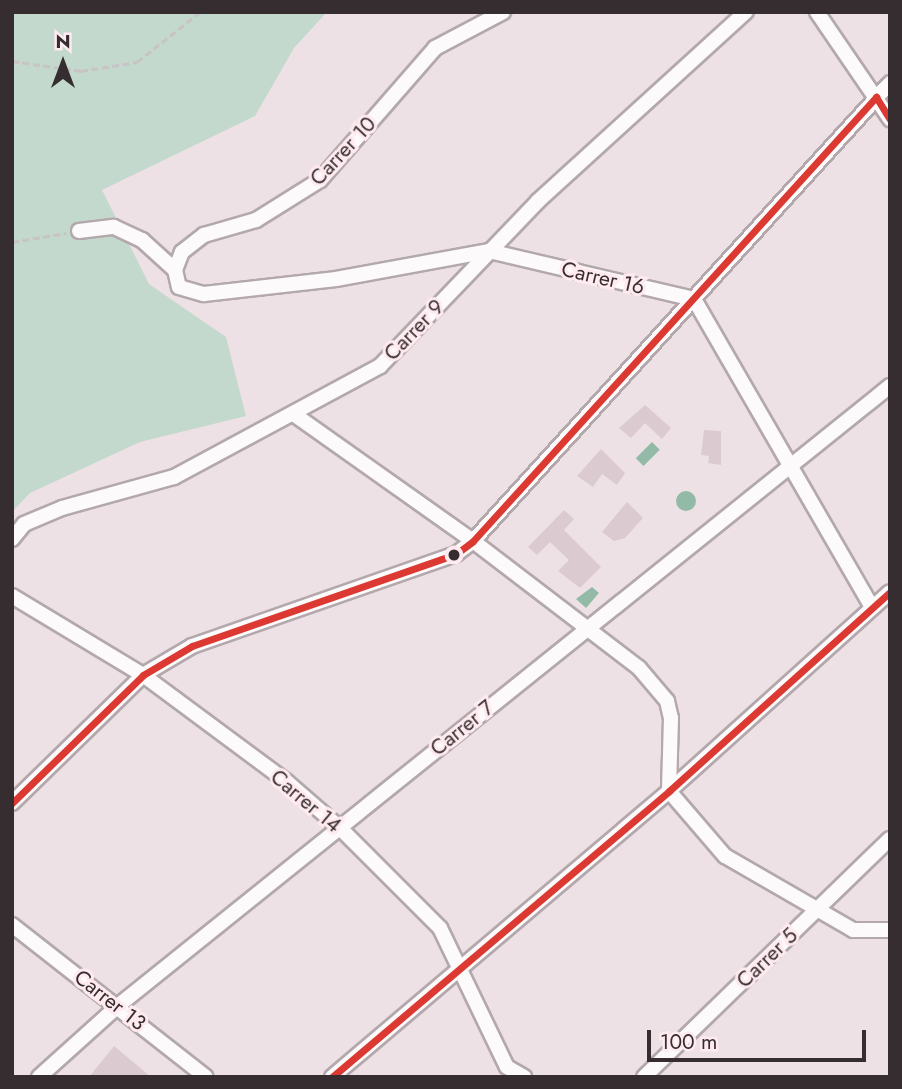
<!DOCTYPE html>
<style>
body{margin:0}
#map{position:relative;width:902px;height:1089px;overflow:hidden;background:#eee1e5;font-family:Jost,sans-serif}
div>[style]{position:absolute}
.green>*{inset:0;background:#c3d9cd}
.water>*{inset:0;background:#92baa7;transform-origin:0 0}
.round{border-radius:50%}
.building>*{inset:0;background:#dbcacf}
.path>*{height:2.5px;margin-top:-1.25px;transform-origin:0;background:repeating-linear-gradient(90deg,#c8c3c5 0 7px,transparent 0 10.5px)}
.roads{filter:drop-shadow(2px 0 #b3a8ac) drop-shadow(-2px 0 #b3a8ac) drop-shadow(0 2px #b3a8ac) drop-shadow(0 -2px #b3a8ac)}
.minor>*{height:14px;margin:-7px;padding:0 7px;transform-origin:7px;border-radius:7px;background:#fcfafb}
.bus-1>*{height:7px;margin:-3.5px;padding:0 3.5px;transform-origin:3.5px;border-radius:3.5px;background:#db3931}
.dots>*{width:19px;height:19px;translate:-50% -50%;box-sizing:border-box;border:4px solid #feeaef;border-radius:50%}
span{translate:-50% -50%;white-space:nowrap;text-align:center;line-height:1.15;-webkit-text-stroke:6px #feeaef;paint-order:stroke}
.street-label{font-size:21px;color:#362d30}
.frame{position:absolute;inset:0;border:14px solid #362d30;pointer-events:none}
.north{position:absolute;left:28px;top:28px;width:70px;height:70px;-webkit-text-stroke:5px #feeaef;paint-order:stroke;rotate:0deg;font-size:19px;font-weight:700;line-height:28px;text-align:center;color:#362d30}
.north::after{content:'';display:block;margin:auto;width:24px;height:32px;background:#362d30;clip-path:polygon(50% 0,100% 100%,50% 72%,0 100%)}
.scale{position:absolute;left:647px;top:1030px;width:219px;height:32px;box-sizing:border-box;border:4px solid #362d30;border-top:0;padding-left:9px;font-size:21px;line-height:24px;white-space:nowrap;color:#362d30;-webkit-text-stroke:5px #feeaef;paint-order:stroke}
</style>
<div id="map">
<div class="green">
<i style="clip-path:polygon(12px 12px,327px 12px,294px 48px,255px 116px,102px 190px,149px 284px,226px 337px,246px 416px,140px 442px,30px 493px,12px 512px)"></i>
</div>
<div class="water">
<i style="left:652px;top:442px;width:11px;height:23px;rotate:45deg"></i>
<i class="round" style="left:676px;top:491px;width:20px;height:20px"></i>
<i style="clip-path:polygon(592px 587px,599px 593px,586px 608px,576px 599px)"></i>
</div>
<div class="building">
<i style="clip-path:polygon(645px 405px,671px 428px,662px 439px,645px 423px,631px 438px,619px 428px)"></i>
<i style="clip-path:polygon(704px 430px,721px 431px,721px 465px,708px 463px,709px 456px,701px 455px)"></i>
<i style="clip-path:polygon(601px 449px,625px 473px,617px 485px,602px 474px,593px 487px,577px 476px)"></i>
<i style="clip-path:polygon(627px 502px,643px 518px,625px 538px,614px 541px,602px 532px)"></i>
<i style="clip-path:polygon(564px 510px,574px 519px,564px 530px,601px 567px,580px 588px,558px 571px,569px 560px,550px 542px,537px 555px,528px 547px)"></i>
<i style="clip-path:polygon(114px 1046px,151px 1077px,89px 1077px)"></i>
</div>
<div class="path">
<i style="left:12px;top:61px;width:70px;rotate:8.2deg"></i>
<i style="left:81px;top:71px;width:57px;rotate:-9.1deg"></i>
<i style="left:137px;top:62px;width:80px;rotate:-38.4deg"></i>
<i style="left:12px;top:242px;width:55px;rotate:-9.5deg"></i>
</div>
<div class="roads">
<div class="minor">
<i style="left:817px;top:12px;width:130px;rotate:55.7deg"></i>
<i style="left:79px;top:231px;width:35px;rotate:-7deg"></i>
<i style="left:114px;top:227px;width:31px;rotate:25deg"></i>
<i style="left:142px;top:240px;width:45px;rotate:42.3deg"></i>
<i style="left:175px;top:270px;width:17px;rotate:77deg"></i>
<i style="left:179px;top:287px;width:26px;rotate:16deg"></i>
<i style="left:204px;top:294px;width:133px;rotate:-6.5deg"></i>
<i style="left:336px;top:279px;width:156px;rotate:-10.4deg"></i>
<i style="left:489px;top:251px;width:211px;rotate:13.2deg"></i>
<i style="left:694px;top:299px;width:356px;rotate:60deg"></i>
<i style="left:175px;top:270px;width:19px;rotate:-69deg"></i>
<i style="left:182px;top:252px;width:28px;rotate:-38deg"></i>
<i style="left:204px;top:235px;width:54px;rotate:-16.1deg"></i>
<i style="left:256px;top:220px;width:75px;rotate:-32deg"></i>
<i style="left:320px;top:180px;width:175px;rotate:-48.9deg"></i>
<i style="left:435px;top:48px;width:77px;rotate:-27.9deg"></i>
<i style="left:295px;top:415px;width:218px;rotate:35.3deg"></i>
<i style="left:473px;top:541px;width:209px;rotate:37.4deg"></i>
<i style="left:639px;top:668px;width:43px;rotate:49.7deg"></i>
<i style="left:667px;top:701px;width:17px;rotate:77deg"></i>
<i style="left:671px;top:718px;width:73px;rotate:91.6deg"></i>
<i style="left:669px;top:791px;width:86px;rotate:49.3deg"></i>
<i style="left:725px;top:856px;width:148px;rotate:30deg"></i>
<i style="left:853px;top:930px;width:37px"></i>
<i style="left:12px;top:539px;width:19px;rotate:-51deg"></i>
<i style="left:24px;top:524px;width:41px;rotate:-22.8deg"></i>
<i style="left:62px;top:508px;width:116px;rotate:-15.5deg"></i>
<i style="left:174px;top:477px;width:234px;rotate:-28.3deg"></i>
<i style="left:380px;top:366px;width:228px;rotate:-46.2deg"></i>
<i style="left:538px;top:201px;width:281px;rotate:-42.3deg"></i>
<i style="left:12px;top:596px;width:153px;rotate:31.1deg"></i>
<i style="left:143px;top:675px;width:179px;rotate:36.6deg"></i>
<i style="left:287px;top:782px;width:69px;rotate:40.9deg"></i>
<i style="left:339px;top:827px;width:143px;rotate:45deg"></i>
<i style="left:440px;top:928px;width:154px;rotate:64.3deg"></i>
<i style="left:507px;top:1067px;width:20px;rotate:30deg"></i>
<i style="left:12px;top:803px;width:183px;rotate:-44.3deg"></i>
<i style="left:143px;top:675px;width:57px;rotate:-30.6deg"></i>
<i style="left:192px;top:646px;width:280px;rotate:-19.2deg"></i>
<i style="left:456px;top:554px;width:21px;rotate:-37deg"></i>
<i style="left:473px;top:541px;width:619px;rotate:-47.68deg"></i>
<i style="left:12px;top:925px;width:246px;rotate:38.1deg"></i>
<i style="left:39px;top:1077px;width:108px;rotate:-42deg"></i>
<i style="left:119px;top:1005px;width:989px;rotate:-38.76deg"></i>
<i style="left:332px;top:1077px;width:442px;rotate:-40.3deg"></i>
<i style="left:669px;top:791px;width:297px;rotate:-42deg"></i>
<i style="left:644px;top:1077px;width:342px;rotate:-44.1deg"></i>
</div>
</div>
<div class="bus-1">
<i style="left:12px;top:803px;width:183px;rotate:-44.3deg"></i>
<i style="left:143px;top:675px;width:57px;rotate:-30.6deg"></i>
<i style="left:192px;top:646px;width:280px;rotate:-19.2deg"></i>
<i style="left:456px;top:554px;width:21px;rotate:-37deg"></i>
<i style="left:473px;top:541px;width:600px;rotate:-47.77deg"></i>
<i style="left:876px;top:97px;width:26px;rotate:58deg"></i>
<i style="left:332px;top:1077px;width:442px;rotate:-40.3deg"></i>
<i style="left:669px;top:791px;width:297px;rotate:-42deg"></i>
</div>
<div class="dots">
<i style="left:454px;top:555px;background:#362d30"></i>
</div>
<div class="street-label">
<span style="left:343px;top:151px;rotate:-47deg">Carrer 10</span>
<span style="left:603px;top:278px;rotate:13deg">Carrer 16</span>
<span style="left:414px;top:330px;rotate:-46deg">Carrer 9</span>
<span style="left:462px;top:728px;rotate:-39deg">Carrer 7</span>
<span style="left:306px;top:801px;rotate:40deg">Carrer 14</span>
<span style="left:767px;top:958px;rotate:-44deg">Carrer 5</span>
<span style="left:110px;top:1000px;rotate:38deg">Carrer 13</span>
</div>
<div class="frame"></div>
<div class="north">N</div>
<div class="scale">100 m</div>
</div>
